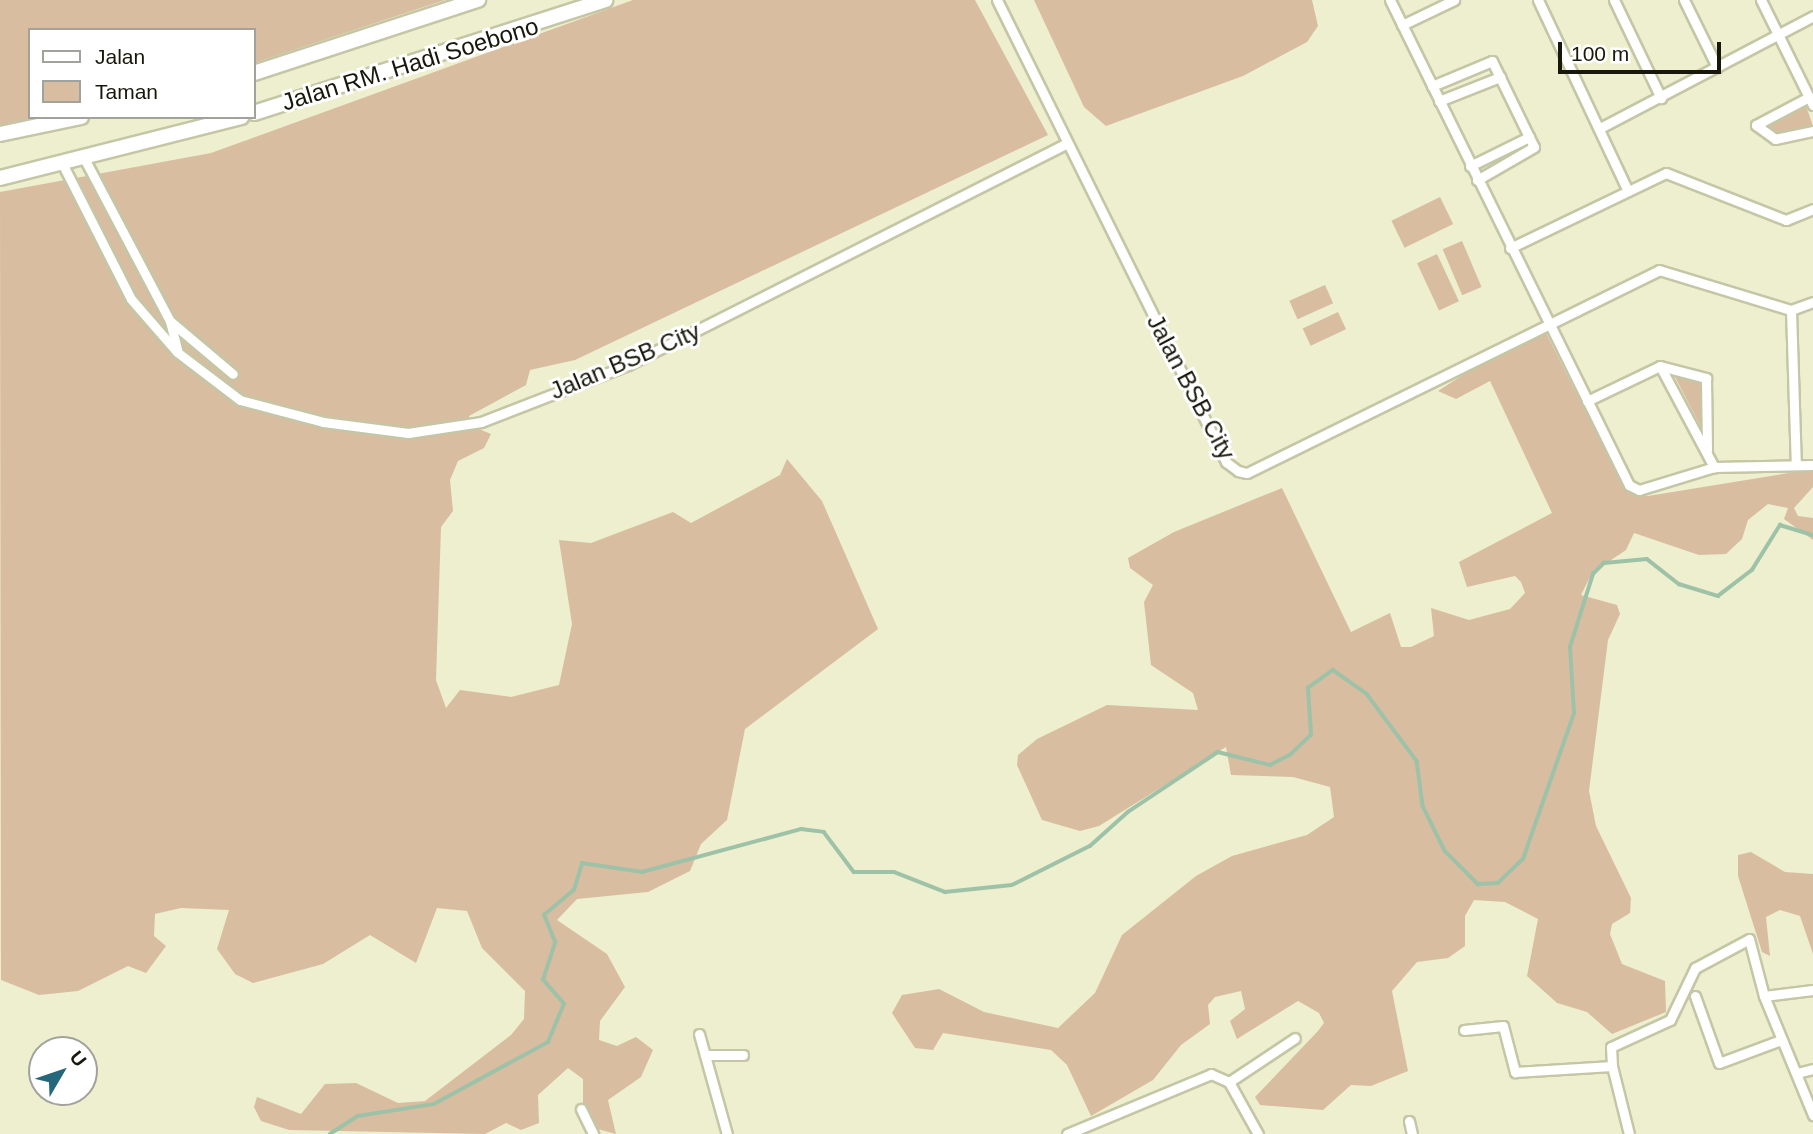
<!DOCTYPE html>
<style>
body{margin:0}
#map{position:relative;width:1813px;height:1134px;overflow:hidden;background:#edefce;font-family:Arial,sans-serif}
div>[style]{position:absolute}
.green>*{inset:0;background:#d9bda1;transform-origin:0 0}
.stream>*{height:3.5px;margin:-1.75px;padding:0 1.75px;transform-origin:1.75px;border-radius:1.75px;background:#9dc2a8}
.roads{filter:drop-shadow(2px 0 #c4c6a5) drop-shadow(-2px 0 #c4c6a5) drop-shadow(0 2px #c4c6a5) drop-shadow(0 -2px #c4c6a5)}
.minor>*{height:9px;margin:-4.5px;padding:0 4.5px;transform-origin:4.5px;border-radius:4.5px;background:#fff}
.primary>*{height:14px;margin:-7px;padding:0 7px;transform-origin:7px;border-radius:7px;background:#fff}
span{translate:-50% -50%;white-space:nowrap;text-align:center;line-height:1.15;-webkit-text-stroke:6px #fff;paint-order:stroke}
.street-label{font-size:24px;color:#17170b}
.legend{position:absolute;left:28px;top:28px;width:228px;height:91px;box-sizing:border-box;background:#fff;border:2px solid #a2a29d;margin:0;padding:9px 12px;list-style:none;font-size:21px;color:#17170b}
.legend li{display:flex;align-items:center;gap:14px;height:35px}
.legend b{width:35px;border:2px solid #a2a29d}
.north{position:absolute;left:28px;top:1036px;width:70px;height:70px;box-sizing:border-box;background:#fff;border:2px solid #a2a29d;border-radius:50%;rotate:51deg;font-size:19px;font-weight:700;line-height:28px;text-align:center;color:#17170b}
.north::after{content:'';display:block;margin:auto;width:24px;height:32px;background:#26687b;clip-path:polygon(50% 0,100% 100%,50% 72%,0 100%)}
.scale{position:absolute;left:1558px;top:42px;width:163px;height:32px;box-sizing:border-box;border:4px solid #17170b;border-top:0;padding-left:9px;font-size:21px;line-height:24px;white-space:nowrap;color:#17170b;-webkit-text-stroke:5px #fff;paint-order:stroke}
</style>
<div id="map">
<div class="green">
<i style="clip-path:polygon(0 0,445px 0,254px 63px,254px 30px,30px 30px,30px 117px,51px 117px,0 129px)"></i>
<i style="clip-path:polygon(633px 0,975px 0,1048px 135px,575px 360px,530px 370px,526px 385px,469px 416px,469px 425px,491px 434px,484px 448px,458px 461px,450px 480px,453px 511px,441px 527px,436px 680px,446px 708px,460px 690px,511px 697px,559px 685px,572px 624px,559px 540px,591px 543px,673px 512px,691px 523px,780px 475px,787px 459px,822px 501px,878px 629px,745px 729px,727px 820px,701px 844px,690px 871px,648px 892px,577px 899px,557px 920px,607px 954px,625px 987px,600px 1021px,599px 1040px,617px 1046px,636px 1037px,653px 1050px,641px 1077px,608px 1100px,616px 1134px,594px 1128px,583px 1103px,583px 1079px,568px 1068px,538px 1095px,539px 1123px,521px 1130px,506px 1123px,485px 1134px,289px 1130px,261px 1121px,254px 1107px,257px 1097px,301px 1114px,325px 1084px,356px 1083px,398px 1103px,425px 1101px,511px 1035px,524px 1019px,525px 991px,482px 948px,467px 911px,437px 908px,416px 963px,370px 935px,323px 964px,253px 983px,235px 974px,217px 949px,229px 910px,181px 908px,155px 914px,154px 936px,166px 946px,146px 973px,128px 966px,78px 991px,39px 995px,1px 980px,0 192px,211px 153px)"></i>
<i style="clip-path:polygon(1034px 0,1312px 0,1318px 26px,1307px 42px,1243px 76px,1106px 126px,1084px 107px)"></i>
<i style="clip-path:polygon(1806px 106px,1813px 126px,1787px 135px,1765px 131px,1764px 124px)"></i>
<i style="left:1440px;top:197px;width:30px;height:54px;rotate:64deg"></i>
<i style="left:1462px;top:241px;width:50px;height:21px;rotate:67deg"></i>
<i style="left:1437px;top:254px;width:52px;height:22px;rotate:65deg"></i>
<i style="left:1325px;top:285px;width:20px;height:39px;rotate:66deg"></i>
<i style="left:1338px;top:312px;width:19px;height:39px;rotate:65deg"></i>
<i style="clip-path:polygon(1546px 333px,1625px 490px,1648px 496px,1813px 469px,1813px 487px,1794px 508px,1798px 516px,1813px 518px,1813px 540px,1784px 519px,1788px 508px,1768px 504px,1748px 520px,1742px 539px,1726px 554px,1699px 555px,1634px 533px,1626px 550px,1592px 573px,1581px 595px,1617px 605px,1620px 614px,1608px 640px,1589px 791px,1596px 826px,1631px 898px,1630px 913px,1612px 924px,1610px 934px,1622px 964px,1665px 981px,1666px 1012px,1612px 1034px,1587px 1012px,1557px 1003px,1527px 976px,1538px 919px,1505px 902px,1474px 900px,1465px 916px,1465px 946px,1448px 958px,1417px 962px,1392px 991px,1408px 1071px,1371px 1086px,1351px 1085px,1323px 1110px,1260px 1105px,1255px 1097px,1318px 1031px,1324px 1023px,1319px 1013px,1298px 1001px,1237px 1039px,1230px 1021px,1245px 1009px,1241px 991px,1215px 997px,1208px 1005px,1210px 1024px,1181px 1045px,1153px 1080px,1091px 1116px,1067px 1065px,1051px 1050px,943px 1033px,933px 1050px,915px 1048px,892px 1013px,902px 995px,939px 989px,984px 1012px,1058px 1028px,1095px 993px,1122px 935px,1196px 876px,1232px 856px,1307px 835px,1334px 817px,1330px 787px,1293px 777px,1231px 775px,1226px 747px,1099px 826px,1080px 831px,1042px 820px,1017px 765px,1018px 755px,1037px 739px,1107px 705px,1198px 710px,1193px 693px,1151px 665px,1144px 602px,1153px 585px,1130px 568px,1128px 558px,1174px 532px,1282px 488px,1351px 632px,1390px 613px,1401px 647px,1411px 647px,1434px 636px,1431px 608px,1469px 620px,1510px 609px,1525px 593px,1521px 582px,1515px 576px,1467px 587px,1459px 562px,1552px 513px,1490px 381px,1456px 399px,1438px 391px,1486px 360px)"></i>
<i style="clip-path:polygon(1674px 375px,1702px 382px,1703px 431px)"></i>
<i style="clip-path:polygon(1751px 852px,1785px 872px,1813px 874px,1813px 954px,1800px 916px,1780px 910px,1766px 917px,1770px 956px,1762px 952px,1738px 876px,1738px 855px)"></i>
</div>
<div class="stream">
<i style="left:330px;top:1134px;width:33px;rotate:-33deg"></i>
<i style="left:358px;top:1116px;width:77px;rotate:-9deg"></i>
<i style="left:434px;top:1104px;width:130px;rotate:-28.5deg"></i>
<i style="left:548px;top:1042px;width:41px;rotate:-67.2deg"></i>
<i style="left:564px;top:1004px;width:32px;rotate:-131deg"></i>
<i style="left:543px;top:980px;width:40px;rotate:-72deg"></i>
<i style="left:555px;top:942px;width:29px;rotate:-112deg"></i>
<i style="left:544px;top:915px;width:39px;rotate:-40deg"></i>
<i style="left:574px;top:890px;width:28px;rotate:-73deg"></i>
<i style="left:582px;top:863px;width:61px;rotate:8.5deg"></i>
<i style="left:642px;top:872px;width:165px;rotate:-15.1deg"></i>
<i style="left:801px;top:829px;width:23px;rotate:7deg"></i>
<i style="left:824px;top:832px;width:50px;rotate:53.1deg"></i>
<i style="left:854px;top:872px;width:40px"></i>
<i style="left:894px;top:872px;width:55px;rotate:21.4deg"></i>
<i style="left:945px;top:892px;width:67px;rotate:-6deg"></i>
<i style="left:1012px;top:885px;width:87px;rotate:-26.6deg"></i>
<i style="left:1090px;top:846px;width:51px;rotate:-41.8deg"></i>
<i style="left:1128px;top:812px;width:108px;rotate:-33.7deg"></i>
<i style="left:1218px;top:752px;width:54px;rotate:14deg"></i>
<i style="left:1270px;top:765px;width:22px;rotate:-27deg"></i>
<i style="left:1290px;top:755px;width:29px;rotate:-44deg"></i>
<i style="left:1311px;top:735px;width:47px;rotate:-93.7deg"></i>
<i style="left:1308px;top:688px;width:31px;rotate:-36deg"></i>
<i style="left:1333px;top:670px;width:42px;rotate:35.2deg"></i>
<i style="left:1367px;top:694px;width:84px;rotate:53.3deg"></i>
<i style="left:1417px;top:761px;width:45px;rotate:82.4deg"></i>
<i style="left:1423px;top:806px;width:50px;rotate:63.9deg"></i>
<i style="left:1445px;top:851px;width:47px;rotate:45deg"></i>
<i style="left:1478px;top:884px;width:20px;rotate:-3deg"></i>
<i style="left:1498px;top:883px;width:35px;rotate:-44deg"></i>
<i style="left:1523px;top:859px;width:155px;rotate:-70.7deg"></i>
<i style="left:1574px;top:713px;width:66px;rotate:-93.5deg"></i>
<i style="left:1570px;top:647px;width:77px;rotate:-72.5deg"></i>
<i style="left:1593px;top:574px;width:16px;rotate:-45deg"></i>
<i style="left:1604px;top:563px;width:43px;rotate:-5.3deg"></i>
<i style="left:1647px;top:559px;width:41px;rotate:38deg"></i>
<i style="left:1679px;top:584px;width:41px;rotate:17.1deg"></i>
<i style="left:1718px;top:596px;width:43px;rotate:-37.4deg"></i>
<i style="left:1752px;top:570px;width:53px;rotate:-58.1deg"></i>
<i style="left:1780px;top:525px;width:34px;rotate:17deg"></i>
</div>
<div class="roads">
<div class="minor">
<i style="left:997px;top:0;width:516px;rotate:63.63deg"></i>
<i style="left:1226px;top:462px;width:15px;rotate:37deg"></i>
<i style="left:1238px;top:471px;width:9px;rotate:13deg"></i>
<i style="left:1247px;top:473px;width:459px;rotate:-26.2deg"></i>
<i style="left:1659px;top:270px;width:138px;rotate:16.9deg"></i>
<i style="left:1791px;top:310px;width:23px;rotate:-20deg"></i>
<i style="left:1390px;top:0;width:541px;rotate:63.77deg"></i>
<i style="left:1629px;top:485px;width:11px;rotate:27deg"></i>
<i style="left:1639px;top:490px;width:78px;rotate:-17deg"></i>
<i style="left:1714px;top:467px;width:99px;rotate:-1.2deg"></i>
<i style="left:1538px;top:0;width:211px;rotate:64.8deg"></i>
<i style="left:1614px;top:0;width:109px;rotate:64.4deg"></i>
<i style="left:1684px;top:0;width:75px;rotate:63.8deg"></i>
<i style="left:1761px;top:0;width:117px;rotate:63.7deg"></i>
<i style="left:1402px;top:25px;width:58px;rotate:-25.7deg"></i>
<i style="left:1432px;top:86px;width:65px;rotate:-22.6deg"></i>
<i style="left:1492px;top:61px;width:85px;rotate:64deg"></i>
<i style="left:1809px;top:97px;width:60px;rotate:152.2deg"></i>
<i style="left:1756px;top:125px;width:24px;rotate:36deg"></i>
<i style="left:1775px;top:139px;width:39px;rotate:-12deg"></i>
<i style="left:1439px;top:101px;width:66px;rotate:-21.5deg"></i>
<i style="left:1600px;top:128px;width:241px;rotate:-27.7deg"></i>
<i style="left:85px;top:160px;width:182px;rotate:62.2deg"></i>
<i style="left:170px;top:321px;width:82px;rotate:40.1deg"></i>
<i style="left:63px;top:165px;width:150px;rotate:63.1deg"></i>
<i style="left:131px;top:299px;width:70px;rotate:49deg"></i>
<i style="left:177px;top:352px;width:79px;rotate:37.3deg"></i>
<i style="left:240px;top:400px;width:86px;rotate:14.8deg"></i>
<i style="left:323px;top:422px;width:86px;rotate:7.4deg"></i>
<i style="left:408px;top:433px;width:74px;rotate:-8.6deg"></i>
<i style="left:481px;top:422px;width:158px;rotate:-21.2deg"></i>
<i style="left:628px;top:365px;width:492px;rotate:-26.8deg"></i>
<i style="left:1470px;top:166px;width:66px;rotate:-26.2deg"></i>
<i style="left:1529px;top:137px;width:11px;rotate:63deg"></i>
<i style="left:1534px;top:147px;width:66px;rotate:149.9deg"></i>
<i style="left:1510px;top:248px;width:173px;rotate:-25.7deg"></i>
<i style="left:1666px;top:173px;width:129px;rotate:21.4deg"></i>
<i style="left:1786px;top:220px;width:29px;rotate:-22deg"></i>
<i style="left:1791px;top:310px;width:155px;rotate:88.2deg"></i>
<i style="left:170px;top:321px;width:30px;rotate:76deg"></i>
<i style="left:1660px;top:366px;width:48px;rotate:14.6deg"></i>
<i style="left:1706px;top:378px;width:72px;rotate:89.2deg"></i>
<i style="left:1587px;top:401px;width:81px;rotate:-25.6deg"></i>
<i style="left:1660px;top:366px;width:115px;rotate:61.9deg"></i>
<i style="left:1695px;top:996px;width:71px;rotate:70.3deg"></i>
<i style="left:1719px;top:1063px;width:66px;rotate:-20.4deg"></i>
<i style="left:1764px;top:996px;width:49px;rotate:-7deg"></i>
<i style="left:1464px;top:1030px;width:39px;rotate:-6deg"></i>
<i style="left:1503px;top:1026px;width:48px;rotate:75.4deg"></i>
<i style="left:1515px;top:1072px;width:97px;rotate:-3.5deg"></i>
<i style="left:1612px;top:1066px;width:70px;rotate:76deg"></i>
<i style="left:699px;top:1034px;width:104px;rotate:74.4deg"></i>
<i style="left:705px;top:1055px;width:38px"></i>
<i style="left:1612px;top:1066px;width:19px;rotate:-93deg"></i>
<i style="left:1611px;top:1047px;width:65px;rotate:-24.6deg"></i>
<i style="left:1670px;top:1020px;width:58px;rotate:-64.3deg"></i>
<i style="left:1695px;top:968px;width:61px;rotate:-28.2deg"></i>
<i style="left:1749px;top:939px;width:59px;rotate:75.3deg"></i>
<i style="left:1764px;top:996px;width:129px;rotate:67.6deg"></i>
<i style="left:1797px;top:1073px;width:16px;rotate:-14deg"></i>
<i style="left:1229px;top:1082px;width:79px;rotate:-33.7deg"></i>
<i style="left:581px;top:1109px;width:28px;rotate:64deg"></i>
<i style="left:1409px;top:1121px;width:13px;rotate:77deg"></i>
<i style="left:1067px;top:1134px;width:156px;rotate:-22.6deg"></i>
<i style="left:1211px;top:1074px;width:20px;rotate:24deg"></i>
<i style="left:1229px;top:1082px;width:60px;rotate:60.9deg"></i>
</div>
<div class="primary">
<i style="left:254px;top:73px;width:236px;rotate:-18.1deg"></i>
<i style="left:254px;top:113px;width:369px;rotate:-17.8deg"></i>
<i style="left:0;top:134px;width:83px;rotate:-11.9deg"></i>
<i style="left:0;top:178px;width:249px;rotate:-14.2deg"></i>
</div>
</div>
<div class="street-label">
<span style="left:410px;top:64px;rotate:-17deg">Jalan RM. Hadi Soebono</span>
<span style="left:625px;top:361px;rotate:-23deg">Jalan BSB City</span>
<span style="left:1191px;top:387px;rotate:62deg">Jalan BSB City</span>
</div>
<ul class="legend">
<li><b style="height:9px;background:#fff"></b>Jalan</li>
<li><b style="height:19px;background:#d9bda1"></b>Taman</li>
</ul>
<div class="north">U</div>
<div class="scale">100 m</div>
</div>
